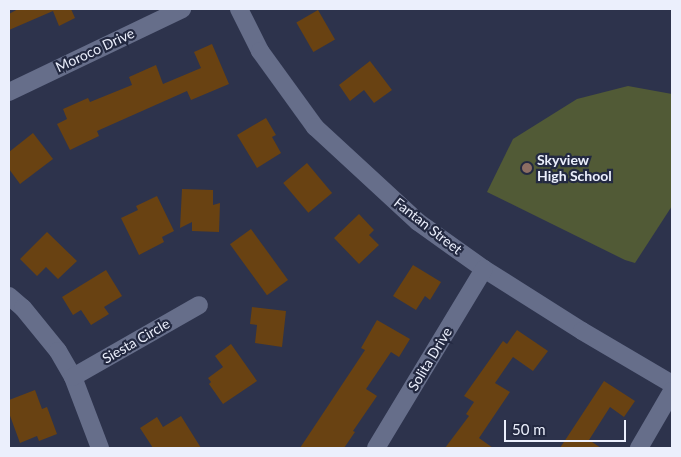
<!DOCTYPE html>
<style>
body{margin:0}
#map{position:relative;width:681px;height:457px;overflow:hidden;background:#2d334c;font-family:Lato,sans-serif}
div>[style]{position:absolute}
.green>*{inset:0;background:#515a36}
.building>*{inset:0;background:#694212;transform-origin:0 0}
.street>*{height:18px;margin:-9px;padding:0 9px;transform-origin:9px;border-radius:9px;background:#666e8a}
.dots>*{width:14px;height:14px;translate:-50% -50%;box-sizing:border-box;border:2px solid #232941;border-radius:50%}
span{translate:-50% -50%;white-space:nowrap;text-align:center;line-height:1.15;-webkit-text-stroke:4.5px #232941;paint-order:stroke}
.street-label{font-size:14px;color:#ebeffc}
.poi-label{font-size:14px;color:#ebeffc;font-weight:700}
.left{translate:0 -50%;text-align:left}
.frame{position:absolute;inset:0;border:10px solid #ebeffc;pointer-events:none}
.scale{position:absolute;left:504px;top:420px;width:122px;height:22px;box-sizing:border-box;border:2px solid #ebeffc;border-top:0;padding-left:6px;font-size:15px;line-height:18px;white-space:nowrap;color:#ebeffc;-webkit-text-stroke:4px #232941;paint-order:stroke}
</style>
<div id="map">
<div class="green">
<i style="clip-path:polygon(628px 86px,672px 94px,672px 206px,635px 263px,625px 260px,487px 192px,513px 139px,577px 99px)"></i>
</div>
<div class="building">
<i style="clip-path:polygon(18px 9px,71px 9px,75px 18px,59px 26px,53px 11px,9px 30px,9px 14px)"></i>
<i style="left:318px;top:10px;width:34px;height:25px;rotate:60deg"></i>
<i style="clip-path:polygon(212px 44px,229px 84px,191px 100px,187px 91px,97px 131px,99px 136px,70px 150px,57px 124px,67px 119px,63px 109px,88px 98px,90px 102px,132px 85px,129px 77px,156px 65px,163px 84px,201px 68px,194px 52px)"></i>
<i style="clip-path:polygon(370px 61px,392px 90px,374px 103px,364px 90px,350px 101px,339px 85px)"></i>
<i style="clip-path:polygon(266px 118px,276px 135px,272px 137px,281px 153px,257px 168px,237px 135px)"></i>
<i style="clip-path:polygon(33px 133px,53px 159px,20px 184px,9px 169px,9px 152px)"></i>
<i style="left:307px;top:163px;width:39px;height:31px;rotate:50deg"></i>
<i style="clip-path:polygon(182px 189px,213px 190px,213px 205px,220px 203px,219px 232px,192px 231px,192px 222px,180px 228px)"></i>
<i style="clip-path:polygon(157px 196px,174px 231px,162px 237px,164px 242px,139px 255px,121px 218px,138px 210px,136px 206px)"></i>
<i style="clip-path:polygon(359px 214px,374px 230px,369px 235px,379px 245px,359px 264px,334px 238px)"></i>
<i style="left:251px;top:229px;width:63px;height:26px;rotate:54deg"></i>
<i style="clip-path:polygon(47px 232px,77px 261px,58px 279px,46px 267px,37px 276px,20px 259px)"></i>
<i style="clip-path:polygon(413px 265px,441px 282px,430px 300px,425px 296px,416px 310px,393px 296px)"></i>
<i style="clip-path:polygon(106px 270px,122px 296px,104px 307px,109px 314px,91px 325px,81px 310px,73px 315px,62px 297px)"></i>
<i style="clip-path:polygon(252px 307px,286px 311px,282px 347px,255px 343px,257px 325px,250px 324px)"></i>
<i style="clip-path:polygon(377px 320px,410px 339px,399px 357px,391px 352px,366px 389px,377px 396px,353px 431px,355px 432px,344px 448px,300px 448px,365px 350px,361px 348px)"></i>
<i style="clip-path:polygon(517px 330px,548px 351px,533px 371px,513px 357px,495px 383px,510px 392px,479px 438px,493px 448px,445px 448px,469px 416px,466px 414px,474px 402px,464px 396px,503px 341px,507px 344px)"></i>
<i style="clip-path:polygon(231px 344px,257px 381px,223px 404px,209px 384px,211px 382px,208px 378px,223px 367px,215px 356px)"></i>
<i style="clip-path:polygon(604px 381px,635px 401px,624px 417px,610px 407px,589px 440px,601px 448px,560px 448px)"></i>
<i style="clip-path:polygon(35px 390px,42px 409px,47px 407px,57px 434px,39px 441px,37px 436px,20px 443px,9px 413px,9px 400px)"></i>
<i style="clip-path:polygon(181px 416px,201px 448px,153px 448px,140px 428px,157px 417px,163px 427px)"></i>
</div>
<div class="street">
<i style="left:239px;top:9px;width:47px;rotate:63.4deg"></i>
<i style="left:260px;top:51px;width:94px;rotate:54.1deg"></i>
<i style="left:315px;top:127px;width:140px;rotate:42.7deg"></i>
<i style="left:418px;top:222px;width:81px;rotate:35.5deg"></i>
<i style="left:484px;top:269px;width:116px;rotate:32.3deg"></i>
<i style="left:582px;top:331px;width:104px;rotate:30.5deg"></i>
<i style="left:9px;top:92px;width:192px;rotate:-25.6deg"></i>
<i style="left:9px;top:296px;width:18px;rotate:41deg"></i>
<i style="left:23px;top:308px;width:55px;rotate:50.9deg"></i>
<i style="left:58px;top:351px;width:30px;rotate:60deg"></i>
<i style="left:73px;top:377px;width:76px;rotate:69.2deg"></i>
<i style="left:73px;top:377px;width:145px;rotate:-29.7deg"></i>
<i style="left:376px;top:448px;width:209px;rotate:-58.9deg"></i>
<i style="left:639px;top:448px;width:66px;rotate:-59.9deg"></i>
</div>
<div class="dots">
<i style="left:527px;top:168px;background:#8d6e63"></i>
</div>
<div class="street-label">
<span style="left:95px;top:50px;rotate:-25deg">Moroco Drive</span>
<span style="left:428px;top:226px;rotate:38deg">Fantan Street</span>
<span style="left:136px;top:341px;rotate:-30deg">Siesta Circle</span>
<span style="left:430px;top:359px;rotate:-59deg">Solita Drive</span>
</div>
<div class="poi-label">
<span class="left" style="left:537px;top:168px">Skyview<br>High School</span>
</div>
<div class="frame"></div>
<div class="scale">50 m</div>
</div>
